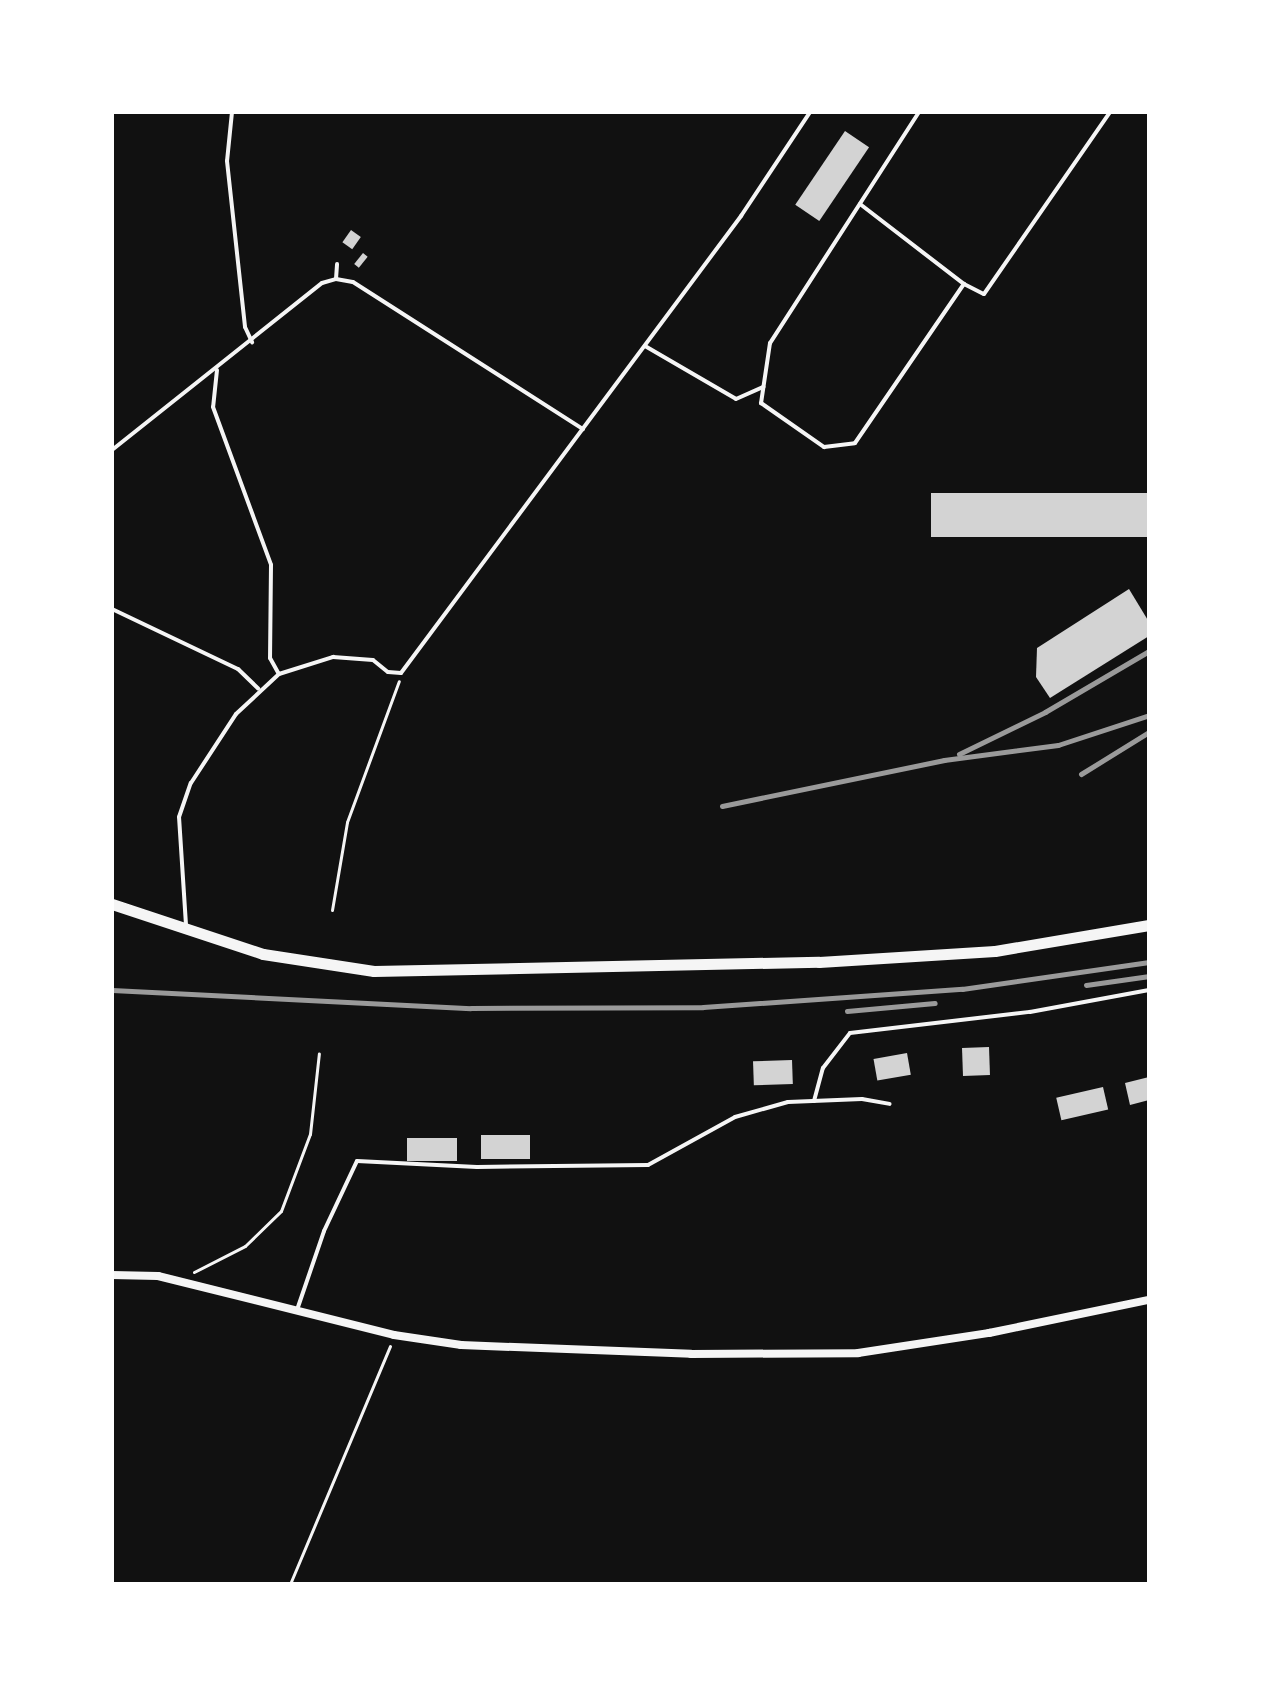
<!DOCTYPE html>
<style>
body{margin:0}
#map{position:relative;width:1261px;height:1696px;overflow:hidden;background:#111;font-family:Overpass,sans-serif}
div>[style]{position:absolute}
.building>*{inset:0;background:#d3d3d3;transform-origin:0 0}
.path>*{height:3px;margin:-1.5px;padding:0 1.5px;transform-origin:1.5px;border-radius:1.5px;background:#f5f5f5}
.service>*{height:4px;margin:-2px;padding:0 2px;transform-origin:2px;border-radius:2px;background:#f5f5f5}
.minor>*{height:8px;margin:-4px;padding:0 4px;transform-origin:4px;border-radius:4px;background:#f5f5f5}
.secondary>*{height:11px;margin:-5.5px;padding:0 5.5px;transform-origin:5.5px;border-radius:5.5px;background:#f5f5f5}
.rail>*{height:5px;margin:-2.5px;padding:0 2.5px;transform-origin:2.5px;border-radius:2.5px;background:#9a9a9a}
span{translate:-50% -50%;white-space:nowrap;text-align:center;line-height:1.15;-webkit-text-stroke:6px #fff;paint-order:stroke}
.frame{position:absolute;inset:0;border:114px solid #fff;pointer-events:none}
</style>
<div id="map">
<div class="building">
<i style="left:845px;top:131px;width:29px;height:89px;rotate:34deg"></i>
<i style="left:351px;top:230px;width:12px;height:15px;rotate:35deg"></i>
<i style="left:363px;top:253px;width:6px;height:14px;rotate:39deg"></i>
<i style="left:1149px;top:493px;width:44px;height:218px;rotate:90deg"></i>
<i style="clip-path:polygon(1129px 589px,1149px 622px,1149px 636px,1050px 698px,1036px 677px,1037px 648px)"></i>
<i style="left:989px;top:1047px;width:28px;height:27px;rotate:88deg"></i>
<i style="left:907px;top:1053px;width:22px;height:34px;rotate:80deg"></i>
<i style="left:792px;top:1060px;width:24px;height:39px;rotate:88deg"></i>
<i style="clip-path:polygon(1149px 1077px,1149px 1100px,1130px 1105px,1125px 1083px)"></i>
<i style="left:1103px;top:1087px;width:23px;height:48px;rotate:77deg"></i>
<i style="left:530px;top:1135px;width:24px;height:49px;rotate:90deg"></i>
<i style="left:407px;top:1138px;width:50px;height:23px"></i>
</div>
<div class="path">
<i style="left:332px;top:910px;width:89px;rotate:-80.3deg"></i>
<i style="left:347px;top:822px;width:150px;rotate:-69.8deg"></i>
<i style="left:194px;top:1272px;width:57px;rotate:-27deg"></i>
<i style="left:245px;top:1246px;width:50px;rotate:-44.2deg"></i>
<i style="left:281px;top:1211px;width:82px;rotate:-69.4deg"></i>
<i style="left:310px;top:1134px;width:81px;rotate:-83.7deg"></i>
<i style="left:290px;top:1584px;width:258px;rotate:-67.2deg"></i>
</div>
<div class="service">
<i style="left:232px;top:112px;width:49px;rotate:95.8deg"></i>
<i style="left:227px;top:161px;width:167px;rotate:83.8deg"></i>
<i style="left:245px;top:327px;width:17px;rotate:65deg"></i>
<i style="left:919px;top:112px;width:275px;rotate:122.8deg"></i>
<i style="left:770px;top:343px;width:61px;rotate:98.5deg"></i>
<i style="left:761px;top:403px;width:77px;rotate:34.9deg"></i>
<i style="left:824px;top:447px;width:31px;rotate:-7deg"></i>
<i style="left:855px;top:443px;width:193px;rotate:-55.6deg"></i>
<i style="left:964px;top:284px;width:22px;rotate:27deg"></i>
<i style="left:984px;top:294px;width:221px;rotate:-55.3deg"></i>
<i style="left:860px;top:204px;width:131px;rotate:37.6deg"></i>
<i style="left:336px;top:279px;width:15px;rotate:-86deg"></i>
<i style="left:645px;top:346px;width:105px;rotate:30.2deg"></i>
<i style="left:736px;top:399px;width:30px;rotate:-24deg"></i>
<i style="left:217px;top:370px;width:37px;rotate:96deg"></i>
<i style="left:213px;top:407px;width:168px;rotate:69.8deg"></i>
<i style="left:271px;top:565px;width:93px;rotate:90.6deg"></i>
<i style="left:270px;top:658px;width:18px;rotate:61deg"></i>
<i style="left:112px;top:450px;width:268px;rotate:-38.5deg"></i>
<i style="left:322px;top:283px;width:15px;rotate:-16deg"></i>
<i style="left:336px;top:279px;width:17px;rotate:10deg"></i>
<i style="left:353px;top:282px;width:273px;rotate:32.6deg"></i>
<i style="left:112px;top:609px;width:140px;rotate:25.5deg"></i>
<i style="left:238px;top:669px;width:28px;rotate:44deg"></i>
<i style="left:186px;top:925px;width:108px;rotate:-93.7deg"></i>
<i style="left:179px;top:817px;width:36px;rotate:-71deg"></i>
<i style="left:191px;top:783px;width:82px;rotate:-56.9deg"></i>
<i style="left:236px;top:714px;width:59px;rotate:-42.9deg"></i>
<i style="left:279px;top:674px;width:57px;rotate:-17.5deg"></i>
<i style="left:333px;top:657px;width:40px;rotate:4.3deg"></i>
<i style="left:373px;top:660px;width:19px;rotate:39deg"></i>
<i style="left:388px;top:672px;width:13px;rotate:4deg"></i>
<i style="left:401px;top:673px;width:570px;rotate:-53.35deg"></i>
<i style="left:741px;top:216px;width:125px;rotate:-56.4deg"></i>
<i style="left:814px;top:1101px;width:34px;rotate:-75deg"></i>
<i style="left:823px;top:1068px;width:44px;rotate:-52.4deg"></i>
<i style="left:850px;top:1033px;width:181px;rotate:-6.7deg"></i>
<i style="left:1030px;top:1012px;width:121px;rotate:-10.5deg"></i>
<i style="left:298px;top:1307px;width:80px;rotate:-71.1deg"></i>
<i style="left:324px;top:1231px;width:77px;rotate:-64.8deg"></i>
<i style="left:357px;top:1161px;width:120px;rotate:2.9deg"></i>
<i style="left:477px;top:1167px;width:171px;rotate:-0.7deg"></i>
<i style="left:648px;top:1165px;width:99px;rotate:-28.9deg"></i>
<i style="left:735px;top:1117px;width:55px;rotate:-15.8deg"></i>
<i style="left:788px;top:1102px;width:74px;rotate:-2.3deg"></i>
<i style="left:862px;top:1099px;width:28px;rotate:10deg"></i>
</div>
<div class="minor">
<i style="left:112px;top:1275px;width:46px;rotate:1.2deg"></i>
<i style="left:158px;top:1276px;width:243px;rotate:14deg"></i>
<i style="left:394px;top:1335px;width:68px;rotate:8.5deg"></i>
<i style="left:461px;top:1345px;width:230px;rotate:2.2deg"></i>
<i style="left:691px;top:1354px;width:167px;rotate:-0.3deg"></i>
<i style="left:858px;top:1353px;width:133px;rotate:-8.7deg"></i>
<i style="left:989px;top:1333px;width:163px;rotate:-11.7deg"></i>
</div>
<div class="secondary">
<i style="left:112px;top:904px;width:159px;rotate:18.3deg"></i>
<i style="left:263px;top:954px;width:112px;rotate:8.7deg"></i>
<i style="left:374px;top:971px;width:445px;rotate:-1.2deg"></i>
<i style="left:819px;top:962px;width:176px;rotate:-3.6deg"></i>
<i style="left:995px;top:951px;width:156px;rotate:-9.6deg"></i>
</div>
<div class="rail">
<i style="left:959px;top:754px;width:96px;rotate:-26deg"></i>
<i style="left:1045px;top:712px;width:121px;rotate:-30.4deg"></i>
<i style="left:1081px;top:774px;width:80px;rotate:-31.7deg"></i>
<i style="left:722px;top:806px;width:227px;rotate:-11.7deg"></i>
<i style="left:944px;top:760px;width:115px;rotate:-7.5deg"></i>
<i style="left:1058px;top:745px;width:96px;rotate:-18.2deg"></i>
<i style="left:1086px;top:985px;width:64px;rotate:-8.1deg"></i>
<i style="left:112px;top:990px;width:359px;rotate:2.9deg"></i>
<i style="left:471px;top:1008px;width:232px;rotate:-0.2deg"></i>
<i style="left:703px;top:1007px;width:260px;rotate:-4deg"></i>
<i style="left:962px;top:989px;width:189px;rotate:-8.2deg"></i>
<i style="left:847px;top:1011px;width:88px;rotate:-5.2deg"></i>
</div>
<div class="frame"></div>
</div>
